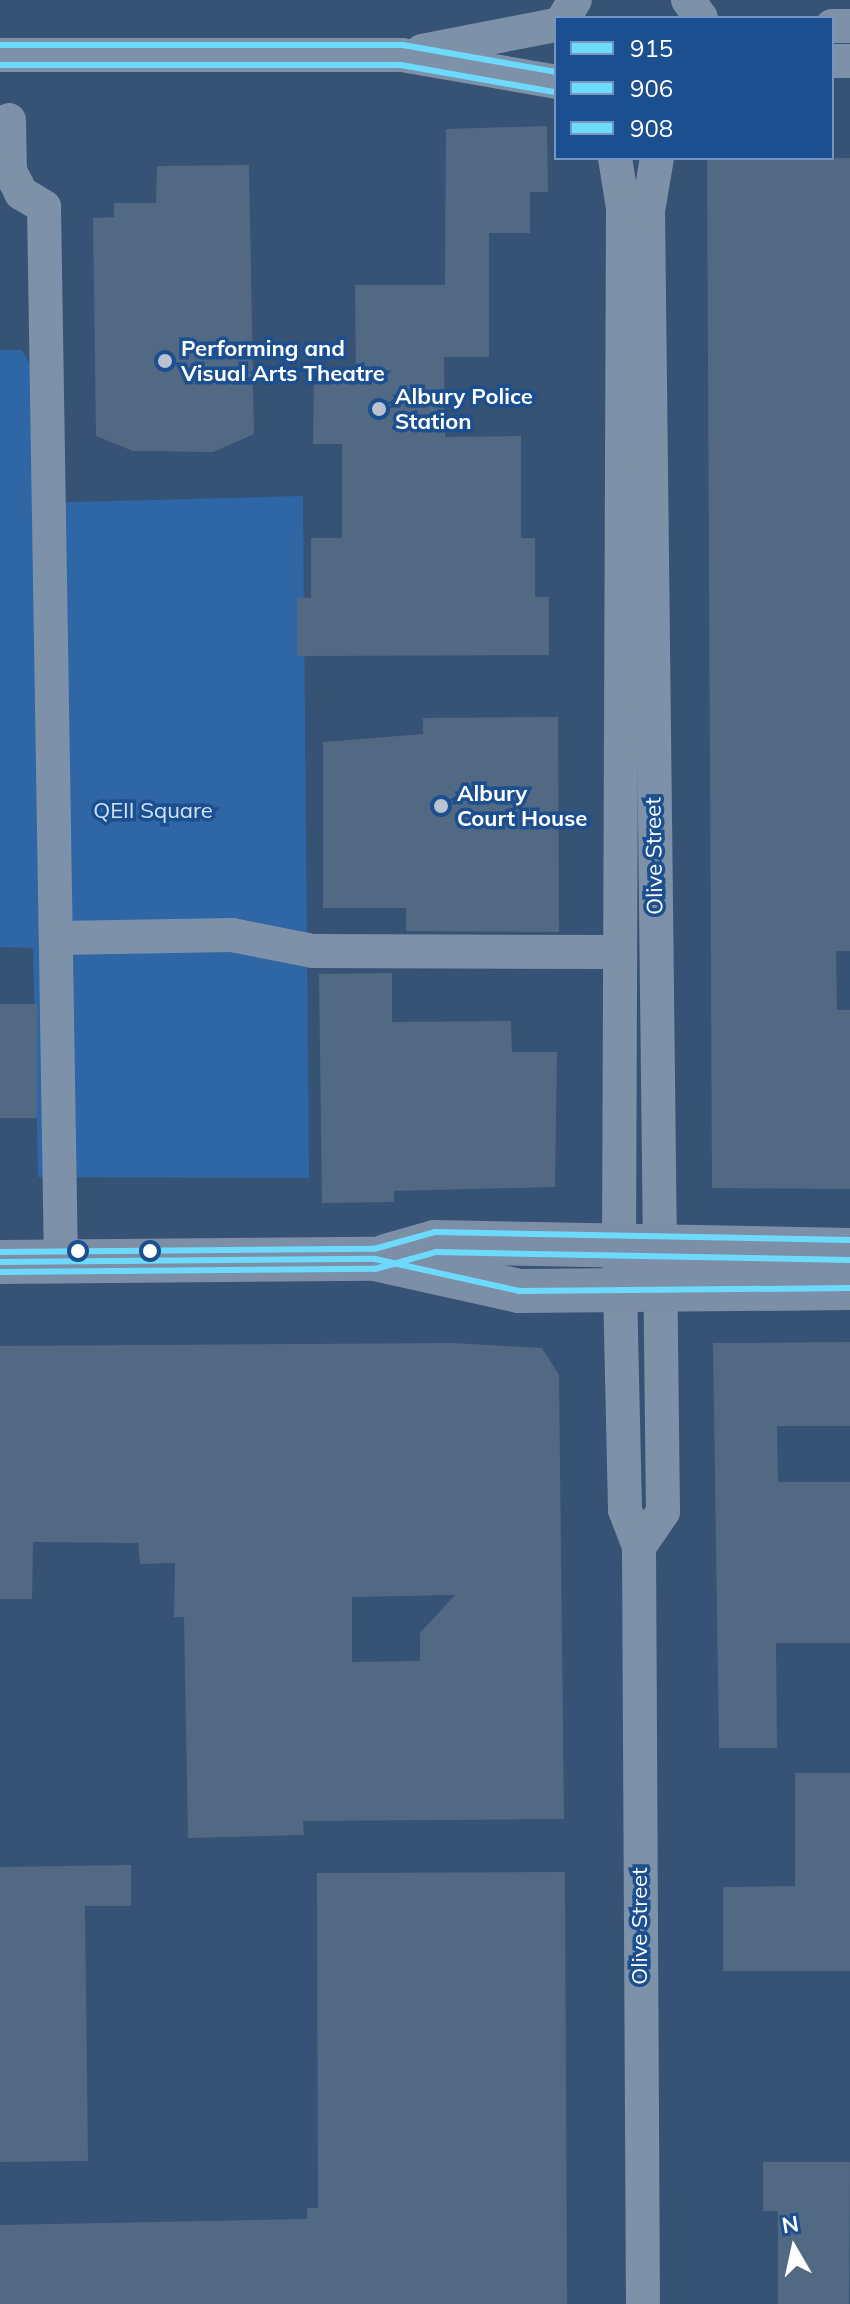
<!DOCTYPE html>
<style>
body{margin:0}
#map{position:relative;width:850px;height:2304px;overflow:hidden;background:#365274;font-family:Mulish,sans-serif}
div>[style]{position:absolute}
.green>*{inset:0;background:#2f66a5}
.building>*{inset:0;background:#526984;transform-origin:0 0}
.minor>*{height:34px;margin:-17px;padding:0 17px;transform-origin:17px;border-radius:17px;background:#7d92a8}
.major>*{height:44px;margin:-22px;padding:0 22px;transform-origin:22px;border-radius:22px;background:#7d8ea7}
.bus-1>*{height:6px;margin:-3px;padding:0 3px;transform-origin:3px;border-radius:3px;background:#6ddafd}
.bus-2>*{height:6px;margin:-3px;padding:0 3px;transform-origin:3px;border-radius:3px;background:#6ddafd}
.bus-3>*{height:6px;margin:-3px;padding:0 3px;transform-origin:3px;border-radius:3px;background:#6ddafd}
.dots>*{width:22px;height:22px;translate:-50% -50%;box-sizing:border-box;border:4px solid #1b4f8f;border-radius:50%}
span{translate:-50% -50%;white-space:nowrap;text-align:center;line-height:1.15;-webkit-text-stroke:7px #1b4f8f;paint-order:stroke}
.poi-label{font-size:22px;color:#fff;font-weight:700}
.left{translate:0 -50%;text-align:left}
.park-label{font-size:22px;color:#cfe3fa}
.street-label{font-size:22px;color:#fff}
.legend{position:absolute;left:554px;top:16px;width:280px;height:144px;box-sizing:border-box;background:#1b4f8f;border:2px solid #7695bc;margin:0;padding:10px 14px;list-style:none;font-size:24px;color:#fff}
.legend li{display:flex;align-items:center;gap:16px;height:40px}
.legend b{width:40px;border:2px solid #7695bc}
.north{position:absolute;left:754px;top:2208px;width:80px;height:80px;-webkit-text-stroke:6px #1b4f8f;paint-order:stroke;rotate:351deg;font-size:22px;font-weight:700;line-height:32px;text-align:center;color:#fff}
.north::after{content:'';display:block;margin:auto;width:28px;height:36px;background:#fff;clip-path:polygon(50% 0,100% 100%,50% 72%,0 100%)}
</style>
<div id="map">
<div class="green">
<i style="clip-path:polygon(0 350px,22px 350px,31px 366px,34px 503px,303px 496px,309px 1178px,38px 1177px,33px 948px,0 947px)"></i>
</div>
<div class="building">
<i style="clip-path:polygon(547px 126px,548px 192px,530px 192px,530px 233px,489px 233px,489px 357px,444px 357px,445px 437px,521px 436px,521px 538px,535px 538px,535px 597px,549px 597px,549px 655px,297px 656px,297px 597px,311px 598px,311px 538px,342px 538px,342px 444px,313px 444px,314px 381px,356px 381px,355px 285px,445px 285px,446px 129px)"></i>
<i style="clip-path:polygon(707px 158px,850px 158px,850px 951px,836px 951px,837px 1010px,850px 1010px,850px 1189px,712px 1188px)"></i>
<i style="clip-path:polygon(249px 165px,254px 434px,213px 452px,133px 451px,96px 436px,93px 218px,114px 217px,114px 203px,156px 203px,157px 166px)"></i>
<i style="clip-path:polygon(558px 717px,559px 932px,406px 931px,406px 908px,323px 908px,323px 742px,423px 734px,423px 718px)"></i>
<i style="clip-path:polygon(392px 973px,392px 1022px,511px 1021px,512px 1052px,557px 1052px,555px 1187px,394px 1191px,394px 1202px,322px 1203px,319px 974px)"></i>
<i style="left:0;top:1004px;width:37px;height:114px"></i>
<i style="clip-path:polygon(850px 1342px,850px 1426px,777px 1426px,778px 1482px,850px 1482px,850px 1643px,776px 1643px,777px 1748px,719px 1748px,713px 1343px)"></i>
<i style="clip-path:polygon(evenodd,454px 1343px,542px 1348px,559px 1375px,564px 1819px,303px 1821px,304px 1835px,188px 1838px,184px 1617px,174px 1617px,175px 1563px,140px 1564px,138px 1543px,33px 1542px,32px 1599px,0 1599px,0 1346px,454px 1343px,455px 1595px,420px 1633px,420px 1661px,352px 1662px,352px 1597px,455px 1595px)"></i>
<i style="clip-path:polygon(795px 1773px,850px 1773px,850px 1971px,723px 1971px,723px 1887px,795px 1886px)"></i>
<i style="clip-path:polygon(131px 1865px,131px 1906px,85px 1906px,88px 2161px,0 2162px,0 1867px)"></i>
<i style="clip-path:polygon(565px 1872px,567px 2304px,0 2304px,0 2225px,307px 2219px,307px 2208px,318px 2208px,317px 1873px)"></i>
<i style="clip-path:polygon(763px 2162px,850px 2162px,849px 2304px,778px 2304px,778px 2211px,763px 2211px)"></i>
</div>
<div class="minor">
<i style="left:688px;top:0;width:22px;rotate:54deg"></i>
<i style="left:564px;top:18px;width:21px;rotate:-59deg"></i>
<i style="left:832px;top:26px;width:18px"></i>
<i style="left:422px;top:51px;width:136px;rotate:-11deg"></i>
<i style="left:0;top:55px;width:402px"></i>
<i style="left:402px;top:55px;width:156px;rotate:9.9deg"></i>
<i style="left:832px;top:61px;width:18px"></i>
<i style="left:9px;top:120px;width:51px;rotate:88.9deg"></i>
<i style="left:10px;top:171px;width:25px;rotate:63deg"></i>
<i style="left:21px;top:193px;width:27px;rotate:31deg"></i>
<i style="left:44px;top:207px;width:1055px;rotate:89.08deg"></i>
<i style="left:615px;top:158px;width:51px;rotate:80.9deg"></i>
<i style="left:623px;top:208px;width:1036px;rotate:90.22deg"></i>
<i style="left:619px;top:1244px;width:266px;rotate:88.7deg"></i>
<i style="left:625px;top:1510px;width:40px;rotate:69deg"></i>
<i style="left:639px;top:1547px;width:757px;rotate:89.7deg"></i>
<i style="left:58px;top:938px;width:174px;rotate:-1deg"></i>
<i style="left:232px;top:935px;width:83px;rotate:11.2deg"></i>
<i style="left:313px;top:951px;width:303px;rotate:0.2deg"></i>
<i style="left:639px;top:1547px;width:42px;rotate:-55.6deg"></i>
<i style="left:663px;top:1512px;width:1301px;rotate:-90.66deg"></i>
<i style="left:648px;top:211px;width:54px;rotate:-80.4deg"></i>
</div>
<div class="major">
<i style="left:386px;top:1256px;width:51px;rotate:-15.9deg"></i>
<i style="left:435px;top:1242px;width:415px;rotate:1.1deg"></i>
<i style="left:0;top:1262px;width:375px;rotate:-0.5deg"></i>
<i style="left:375px;top:1259px;width:148px;rotate:12.5deg"></i>
<i style="left:519px;top:1291px;width:331px;rotate:-0.5deg"></i>
</div>
<div class="bus-1">
<i style="left:0;top:1262px;width:375px;rotate:-0.5deg"></i>
<i style="left:375px;top:1259px;width:148px;rotate:12.5deg"></i>
<i style="left:519px;top:1291px;width:331px;rotate:-0.5deg"></i>
</div>
<div class="bus-2">
<i style="left:0;top:65px;width:401px"></i>
<i style="left:401px;top:65px;width:155px;rotate:10deg"></i>
<i style="left:0;top:1272px;width:375px;rotate:-0.5deg"></i>
<i style="left:375px;top:1269px;width:63px;rotate:-15.6deg"></i>
<i style="left:436px;top:1252px;width:414px;rotate:1.1deg"></i>
</div>
<div class="bus-3">
<i style="left:0;top:45px;width:403px"></i>
<i style="left:403px;top:45px;width:155px;rotate:10deg"></i>
<i style="left:0;top:1252px;width:374px;rotate:-0.5deg"></i>
<i style="left:374px;top:1249px;width:63px;rotate:-15.6deg"></i>
<i style="left:435px;top:1232px;width:415px;rotate:1.1deg"></i>
</div>
<div class="dots">
<i style="left:165px;top:361px;background:#b9c2ce"></i>
<i style="left:379px;top:409px;background:#b9c2ce"></i>
<i style="left:441px;top:806px;background:#b9c2ce"></i>
<i style="left:78px;top:1251px;background:#fff"></i>
<i style="left:150px;top:1251px;background:#fff"></i>
</div>
<div class="poi-label">
<span class="left" style="left:181px;top:361px">Performing and<br>Visual Arts Theatre</span>
<span class="left" style="left:395px;top:409px">Albury Police<br>Station</span>
<span class="left" style="left:457px;top:806px">Albury<br>Court House</span>
</div>
<div class="park-label">
<span style="left:153px;top:811px">QEII Square</span>
</div>
<div class="street-label">
<span style="left:654px;top:856px;rotate:-91deg">Olive Street</span>
<span style="left:640px;top:1926px;rotate:-90deg">Olive Street</span>
</div>
<ul class="legend">
<li><b style="height:10px;background:#6ddafd"></b>915</li>
<li><b style="height:10px;background:#6ddafd"></b>906</li>
<li><b style="height:10px;background:#6ddafd"></b>908</li>
</ul>
<div class="north">N</div>
</div>
